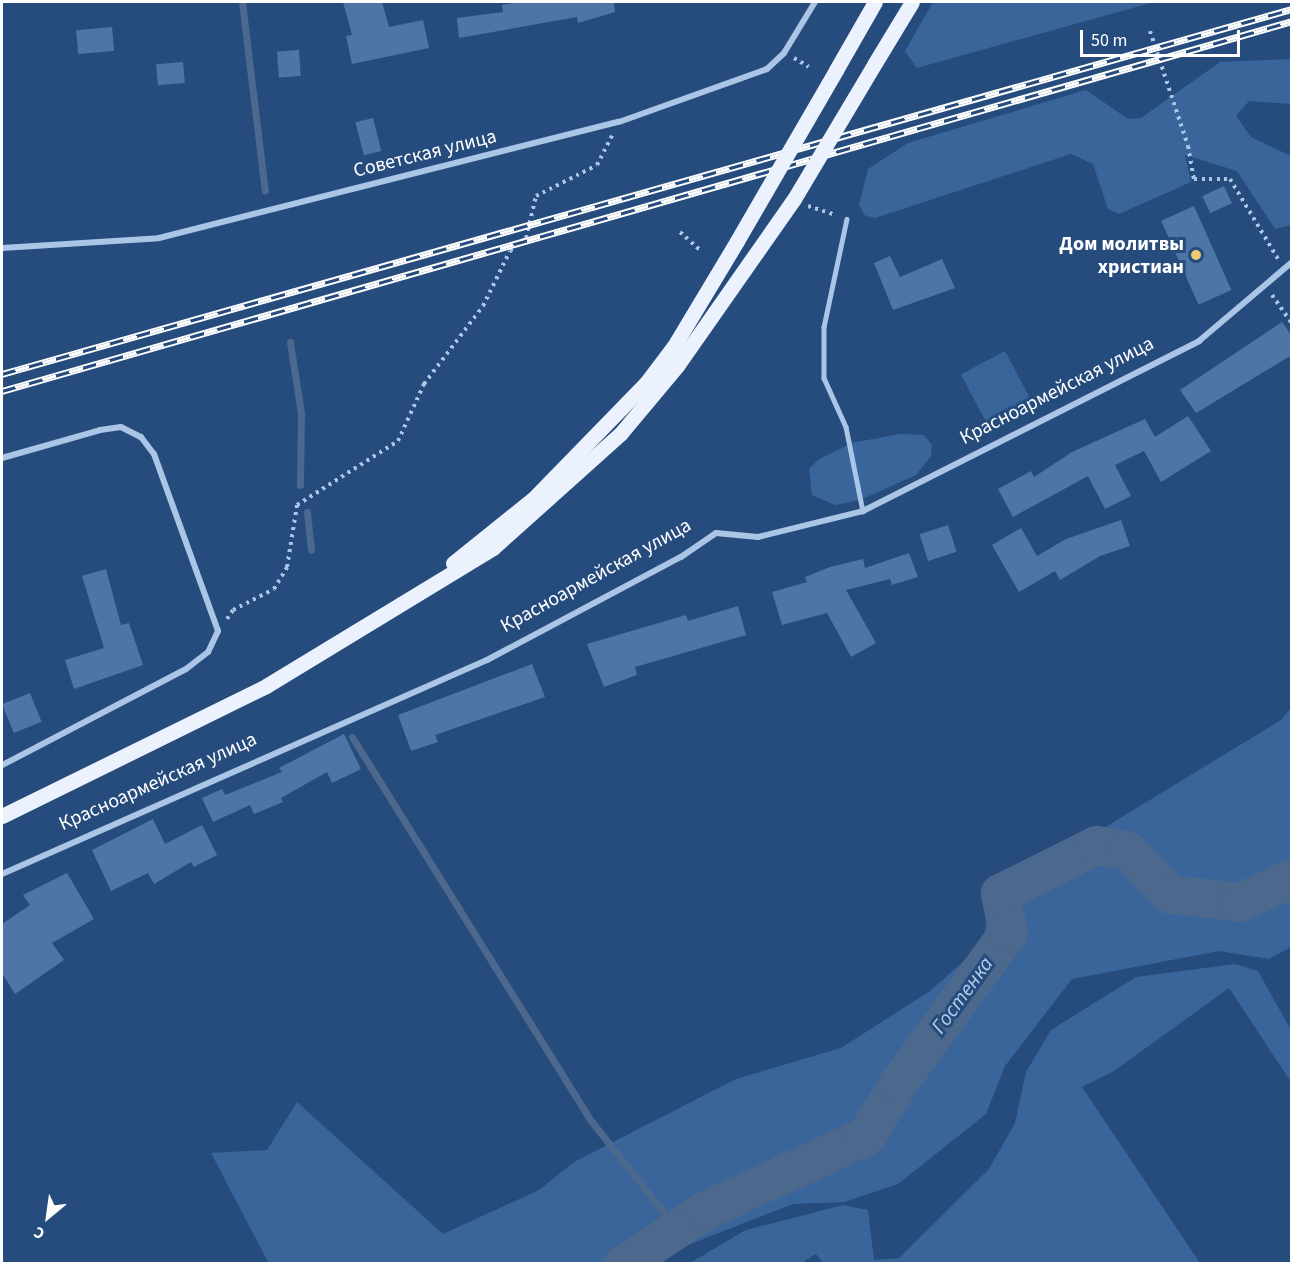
<!DOCTYPE html>
<meta charset="utf-8">
<style>
body{margin:0}
#map{position:relative;width:1293px;height:1265px;overflow:hidden;background:#254c7d;font-family:"Source Sans 3",sans-serif}
div>[style]{position:absolute}
.green>*{inset:0;background:#39659b;transform-origin:0 0}
.stream>*{height:7px;margin:-3.5px;padding:0 3.5px;transform-origin:3.5px;border-radius:3.5px;background:#4c688c}
.river>*{height:39px;margin:-19.5px;padding:0 19.5px;transform-origin:19.5px;border-radius:19.5px;background:#4c688c}
.building>*{inset:0;background:#4d75a6;transform-origin:0 0}
.path>*{height:4px;margin-top:-2px;transform-origin:0;background:repeating-linear-gradient(90deg,#aac5e5 0 3px,transparent 0 7.5px)}
.service>*{height:4.5px;margin:-2.25px;padding:0 2.25px;transform-origin:2.25px;border-radius:2.25px;background:#aac5e5}
.minor>*{height:6px;margin:-3px;padding:0 3px;transform-origin:3px;border-radius:3px;background:#aac5e5}
.primary>*{height:15px;margin:-7.5px;padding:0 7.5px;transform-origin:7.5px;border-radius:7.5px;background:#ebf2fd}
.rail>*{height:7px;margin-top:-3.5px;transform-origin:0;background:repeating-linear-gradient(90deg,#254c7d 0 14px,#fff 0 28px);box-sizing:border-box;border-block:2px solid #fff}
.primary-bridge>*{height:15px;margin:-7.5px;padding:0 7.5px;transform-origin:7.5px;border-radius:7.5px;background:#ebf2fd}
.dots>*{width:16px;height:16px;translate:-50% -50%;box-sizing:border-box;border:3px solid #254c7d;border-radius:50%}
span{translate:-50% -50%;white-space:nowrap;text-align:center;line-height:1.15;-webkit-text-stroke:6px #254c7d;paint-order:stroke}
.street-label{font-size:20px;color:#fff}
.poi-label{font-size:20px;color:#fff;font-weight:700}
.right{translate:-100% -50%;text-align:right}
.water-label{font-size:21px;color:#b6cfed;font-style:italic}
.frame{position:absolute;inset:0;border:3px solid #fff;pointer-events:none}
.north{position:absolute;left:18px;top:1187px;width:60px;height:60px;-webkit-text-stroke:4px #254c7d;paint-order:stroke;rotate:209deg;font-size:16px;font-weight:700;line-height:24px;text-align:center;color:#fff}
.north::after{content:'';display:block;margin:auto;width:21px;height:27px;background:#fff;clip-path:polygon(50% 0,100% 100%,50% 72%,0 100%)}
.scale{position:absolute;left:1080px;top:30px;width:160px;height:27px;box-sizing:border-box;border:3px solid #fff;border-top:0;padding-left:8px;font-size:18px;line-height:21px;white-space:nowrap;color:#fff;-webkit-text-stroke:4px #254c7d;paint-order:stroke}
</style>
<div id="map">
<div class="green">
<i style="clip-path:polygon(933px 2px,1154px 2px,917px 68px,905px 51px)"></i>
<i style="clip-path:polygon(1291px 59px,1291px 104px,1249px 101px,1236px 116px,1251px 137px,1291px 156px,1291px 225px,1275px 229px,1237px 171px,1185px 155px,1191px 182px,1119px 214px,1108px 209px,1093px 164px,1071px 154px,875px 218px,864px 215px,859px 204px,868px 169px,908px 143px,1086px 90px,1128px 119px,1141px 118px,1220px 62px)"></i>
<i style="left:1005px;top:351px;width:54px;height:50px;rotate:62deg"></i>
<i style="clip-path:polygon(900px 434px,924px 435px,932px 445px,931px 456px,916px 475px,860px 500px,835px 505px,812px 495px,809px 469px,818px 460px,851px 443px)"></i>
<i style="clip-path:polygon(1291px 708px,1291px 947px,1269px 959px,1219px 951px,1072px 979px,1005px 1066px,986px 1114px,898px 1184px,844px 1202px,793px 1204px,675px 1250px,658px 1263px,269px 1264px,211px 1153px,267px 1150px,297px 1102px,443px 1234px,539px 1190px,574px 1162px,736px 1079px,841px 1048px,930px 991px,983px 944px,991px 884px,1071px 848px,1281px 720px)"></i>
<i style="clip-path:polygon(1235px 964px,1258px 971px,1291px 1030px,1291px 1082px,1229px 988px,1114px 1071px,1082px 1087px,1200px 1263px,824px 1264px,816px 1254px,801px 1263px,690px 1263px,746px 1230px,843px 1205px,868px 1210px,874px 1260px,899px 1258px,989px 1169px,1015px 1123px,1026px 1072px,1051px 1030px,1136px 977px)"></i>
</div>
<div class="stream">
<i style="left:242px;top:2px;width:190px;rotate:83.1deg"></i>
<i style="left:290px;top:342px;width:72px;rotate:81.2deg"></i>
<i style="left:301px;top:413px;width:72px;rotate:90.8deg"></i>
<i style="left:307px;top:512px;width:38px;rotate:84deg"></i>
<i style="left:352px;top:737px;width:454px;rotate:58.1deg"></i>
<i style="left:592px;top:1122px;width:137px;rotate:51.5deg"></i>
</div>
<div class="river">
<i style="left:623px;top:1264px;width:98px;rotate:-33.4deg"></i>
<i style="left:705px;top:1210px;width:177px;rotate:-24.7deg"></i>
<i style="left:866px;top:1136px;width:62px;rotate:-58.9deg"></i>
<i style="left:898px;top:1083px;width:187px;rotate:-53.9deg"></i>
<i style="left:1008px;top:932px;width:40px;rotate:-102deg"></i>
<i style="left:1000px;top:893px;width:107px;rotate:-26.6deg"></i>
<i style="left:1096px;top:845px;width:31px;rotate:9deg"></i>
<i style="left:1127px;top:850px;width:62px;rotate:45.7deg"></i>
<i style="left:1170px;top:894px;width:69px;rotate:6.6deg"></i>
<i style="left:1239px;top:902px;width:58px;rotate:-24.4deg"></i>
</div>
<div class="building">
<i style="clip-path:polygon(343px 2px,382px 2px,389px 27px,423px 20px,429px 48px,352px 64px,346px 36px,352px 35px)"></i>
<i style="clip-path:polygon(518px 2px,614px 2px,615px 12px,578px 23px,577px 17px,459px 38px,457px 18px,503px 12px,502px 5px)"></i>
<i style="left:112px;top:27px;width:24px;height:36px;rotate:85deg"></i>
<i style="left:299px;top:50px;width:26px;height:22px;rotate:86deg"></i>
<i style="left:183px;top:62px;width:21px;height:27px;rotate:85deg"></i>
<i style="left:373px;top:118px;width:34px;height:18px;rotate:76deg"></i>
<i style="left:1224px;top:186px;width:19px;height:24px;rotate:65deg"></i>
<i style="left:1194px;top:206px;width:92px;height:36px;rotate:66deg"></i>
<i style="clip-path:polygon(890px 256px,900px 277px,942px 259px,955px 288px,893px 310px,874px 263px)"></i>
<i style="clip-path:polygon(1282px 322px,1292px 336px,1292px 355px,1196px 413px,1180px 390px)"></i>
<i style="clip-path:polygon(1188px 416px,1211px 451px,1161px 482px,1144px 451px,1115px 465px,1131px 496px,1105px 509px,1088px 476px,1013px 517px,998px 489px,1031px 471px,1034px 477px,1072px 452px,1145px 419px,1155px 437px)"></i>
<i style="clip-path:polygon(1121px 520px,1130px 546px,1100px 556px,1060px 580px,1055px 571px,1019px 592px,992px 545px,1021px 528px,1037px 556px,1066px 539px)"></i>
<i style="left:948px;top:525px;width:28px;height:30px;rotate:72deg"></i>
<i style="clip-path:polygon(909px 553px,918px 577px,892px 585px,890px 579px,846px 590px,876px 643px,851px 657px,827px 613px,782px 625px,772px 592px,807px 582px,805px 577px,830px 567px,863px 559px,865px 568px)"></i>
<i style="clip-path:polygon(106px 569px,121px 625px,129px 623px,143px 665px,74px 689px,65px 660px,104px 648px,82px 576px)"></i>
<i style="clip-path:polygon(738px 606px,746px 635px,635px 667px,637px 675px,604px 687px,587px 644px,686px 615px,688px 621px)"></i>
<i style="clip-path:polygon(532px 664px,545px 697px,435px 735px,438px 742px,411px 751px,398px 715px)"></i>
<i style="left:30px;top:693px;width:31px;height:30px;rotate:68deg"></i>
<i style="clip-path:polygon(344px 734px,361px 769px,332px 783px,327px 772px,281px 798px,283px 802px,254px 814px,250px 805px,213px 822px,202px 798px,222px 789px,225px 795px,282px 772px,279px 768px)"></i>
<i style="clip-path:polygon(153px 819px,165px 844px,202px 825px,217px 855px,194px 867px,191px 862px,154px 884px,148px 873px,111px 891px,92px 850px)"></i>
<i style="clip-path:polygon(67px 873px,94px 919px,52px 943px,64px 960px,15px 994px,2px 973px,2px 924px,30px 905px,23px 895px)"></i>
</div>
<div class="path">
<i style="left:1150px;top:31px;width:121px;rotate:71.7deg"></i>
<i style="left:1188px;top:146px;width:34px;rotate:80deg"></i>
<i style="left:1194px;top:179px;width:36px"></i>
<i style="left:1230px;top:179px;width:93px;rotate:59deg"></i>
<i style="left:794px;top:58px;width:17px;rotate:31deg"></i>
<i style="left:808px;top:206px;width:28px;rotate:18deg"></i>
<i style="left:680px;top:232px;width:28px;rotate:42deg"></i>
<i style="left:1272px;top:295px;width:35px;rotate:55deg"></i>
<i style="left:1021px;top:403px;width:14px;rotate:60deg"></i>
<i style="left:227px;top:619px;width:11px;rotate:-56deg"></i>
<i style="left:233px;top:610px;width:46px;rotate:-27.1deg"></i>
<i style="left:274px;top:589px;width:26px;rotate:-59deg"></i>
<i style="left:287px;top:567px;width:63px;rotate:-80.8deg"></i>
<i style="left:297px;top:505px;width:120px;rotate:-32.4deg"></i>
<i style="left:398px;top:441px;width:63px;rotate:-65.5deg"></i>
<i style="left:424px;top:384px;width:98px;rotate:-52.9deg"></i>
<i style="left:483px;top:306px;width:61px;rotate:-63.9deg"></i>
<i style="left:510px;top:251px;width:21px;rotate:-39deg"></i>
<i style="left:526px;top:238px;width:43px;rotate:-76.6deg"></i>
<i style="left:536px;top:196px;width:68px;rotate:-26.9deg"></i>
<i style="left:597px;top:165px;width:33px;rotate:-63deg"></i>
</div>
<div class="service">
<i style="left:847px;top:219px;width:110px;rotate:102deg"></i>
<i style="left:824px;top:327px;width:51px;rotate:90deg"></i>
<i style="left:824px;top:378px;width:54px;rotate:65.8deg"></i>
<i style="left:846px;top:427px;width:86px;rotate:78.6deg"></i>
</div>
<div class="minor">
<i style="left:2px;top:248px;width:157px;rotate:-3.6deg"></i>
<i style="left:159px;top:238px;width:474px;rotate:-14.2deg"></i>
<i style="left:619px;top:122px;width:157px;rotate:-19.7deg"></i>
<i style="left:767px;top:69px;width:23px;rotate:-43deg"></i>
<i style="left:784px;top:53px;width:60px;rotate:-58.7deg"></i>
<i style="left:2px;top:458px;width:102px;rotate:-15.9deg"></i>
<i style="left:100px;top:430px;width:21px;rotate:-8deg"></i>
<i style="left:121px;top:427px;width:22px;rotate:27deg"></i>
<i style="left:141px;top:437px;width:21px;rotate:53deg"></i>
<i style="left:154px;top:454px;width:188px;rotate:70.1deg"></i>
<i style="left:218px;top:631px;width:23px;rotate:115deg"></i>
<i style="left:208px;top:652px;width:28px;rotate:142deg"></i>
<i style="left:186px;top:669px;width:208px;rotate:152.4deg"></i>
<i style="left:2px;top:874px;width:530px;rotate:-23.81deg"></i>
<i style="left:487px;top:660px;width:220px;rotate:-28deg"></i>
<i style="left:681px;top:557px;width:42px;rotate:-34.4deg"></i>
<i style="left:716px;top:533px;width:42px;rotate:5.4deg"></i>
<i style="left:758px;top:537px;width:108px;rotate:-13.9deg"></i>
<i style="left:863px;top:511px;width:377px;rotate:-26.8deg"></i>
<i style="left:1199px;top:341px;width:122px;rotate:-40.3deg"></i>
</div>
<div class="primary">
<i style="left:875px;top:63px;width:71px;rotate:-58.8deg"></i>
<i style="left:836px;top:70px;width:78px;rotate:-60.2deg"></i>
<i style="left:453px;top:563px;width:102px;rotate:-38.7deg"></i>
<i style="left:533px;top:499px;width:162px;rotate:-45.8deg"></i>
<i style="left:646px;top:383px;width:46px;rotate:-52.9deg"></i>
<i style="left:674px;top:346px;width:122px;rotate:-59deg"></i>
<i style="left:2px;top:816px;width:294px;rotate:-26.2deg"></i>
<i style="left:266px;top:686px;width:266px;rotate:-31.3deg"></i>
<i style="left:493px;top:548px;width:172px;rotate:-41.9deg"></i>
<i style="left:621px;top:433px;width:87px;rotate:-50.1deg"></i>
<i style="left:677px;top:366px;width:204px;rotate:-55deg"></i>
</div>
<div class="rail">
<i style="left:2px;top:374px;width:1341px;rotate:-15.8deg"></i>
<i style="left:2px;top:391px;width:1342px;rotate:-16deg"></i>
</div>
<div class="primary-bridge">
<i style="left:794px;top:199px;width:158px;rotate:-59.2deg"></i>
<i style="left:737px;top:241px;width:198px;rotate:-59.9deg"></i>
</div>
<div class="dots">
<i style="left:1196px;top:255px;background:#efca6f"></i>
</div>
<div class="street-label">
<span style="left:425px;top:154px;rotate:-14deg">Советская улица</span>
<span style="left:1057px;top:391px;rotate:-27deg">Красноармейская улица</span>
<span style="left:596px;top:576px;rotate:-29deg">Красноармейская улица</span>
<span style="left:158px;top:782px;rotate:-24deg">Красноармейская улица</span>
</div>
<div class="poi-label">
<span class="right" style="left:1184px;top:256px">Дом молитвы<br>христиан</span>
</div>
<div class="water-label">
<span style="left:962px;top:995px;rotate:-54deg">Гостенка</span>
</div>
<div class="frame"></div>
<div class="north">С</div>
<div class="scale">50 m</div>
</div>
